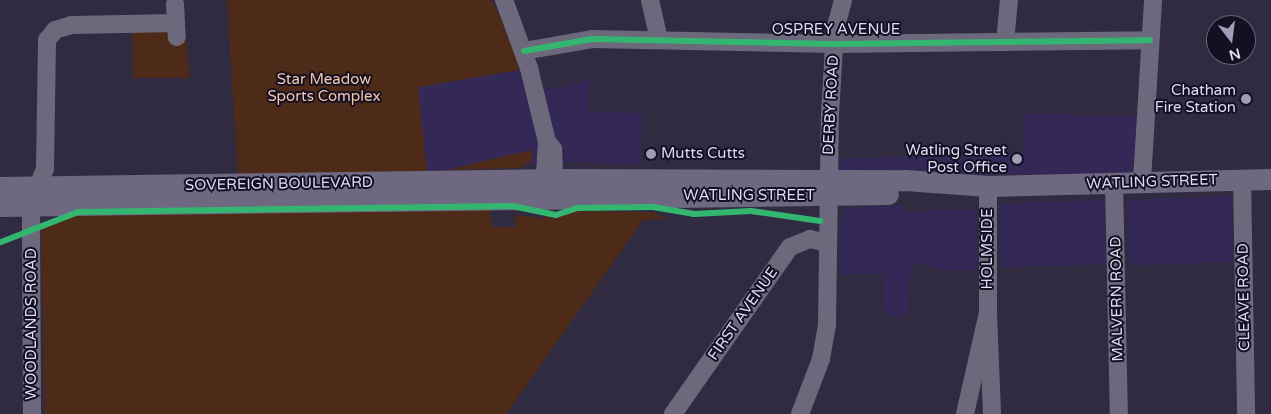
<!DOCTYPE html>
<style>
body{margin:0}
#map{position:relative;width:1271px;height:414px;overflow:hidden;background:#312b42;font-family:"Varela Round",sans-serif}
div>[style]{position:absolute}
.built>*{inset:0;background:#342956;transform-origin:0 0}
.green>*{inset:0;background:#4d2b18}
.minor>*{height:18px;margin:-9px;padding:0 9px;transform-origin:9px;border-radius:9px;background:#6d697d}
.major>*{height:21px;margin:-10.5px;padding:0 10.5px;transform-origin:10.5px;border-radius:10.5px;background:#6e6981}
.cycleway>*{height:6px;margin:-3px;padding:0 3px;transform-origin:3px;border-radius:3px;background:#33b770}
.dots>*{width:14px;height:14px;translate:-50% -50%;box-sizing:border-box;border:2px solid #141022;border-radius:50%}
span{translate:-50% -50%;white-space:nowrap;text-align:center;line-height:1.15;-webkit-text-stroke:4px #141022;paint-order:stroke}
.street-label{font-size:15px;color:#dfdbf6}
.park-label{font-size:15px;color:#f2c7ae}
.poi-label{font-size:15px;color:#dfdbf6}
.right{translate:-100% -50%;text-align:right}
.left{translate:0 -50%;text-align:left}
.north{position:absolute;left:1206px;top:15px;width:50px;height:50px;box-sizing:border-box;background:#141022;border:1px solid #656177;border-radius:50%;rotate:165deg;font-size:14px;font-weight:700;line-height:20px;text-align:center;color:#dfdbf6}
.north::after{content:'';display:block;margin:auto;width:18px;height:22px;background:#a29db7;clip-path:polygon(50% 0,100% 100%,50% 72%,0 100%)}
</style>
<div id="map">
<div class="built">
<i style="clip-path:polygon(519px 70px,547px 90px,590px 80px,589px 112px,642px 113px,641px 164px,553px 162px,427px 172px,418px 87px)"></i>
<i style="clip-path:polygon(1023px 114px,1138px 116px,1139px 173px,836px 176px,834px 159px,1023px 152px)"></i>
<i style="left:1231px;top:196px;width:66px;height:104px;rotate:88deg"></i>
<i style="left:1104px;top:200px;width:64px;height:105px;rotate:88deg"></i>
<i style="clip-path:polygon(902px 205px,903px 212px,976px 209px,978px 269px,944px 270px,911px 262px,908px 315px,885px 316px,883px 274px,840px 275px,839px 230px,846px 208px)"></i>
</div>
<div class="green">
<i style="clip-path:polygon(227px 0,492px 0,516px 52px,519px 70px,418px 87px,427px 172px,238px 177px)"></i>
<i style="clip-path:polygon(132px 30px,165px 31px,170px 41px,186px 40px,190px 78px,133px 78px)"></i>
<i style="clip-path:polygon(531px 150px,533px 160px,520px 168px,447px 170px)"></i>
<i style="clip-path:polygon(489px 207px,492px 227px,515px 227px,516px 215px,543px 218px,569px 211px,652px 212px,669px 219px,643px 220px,506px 414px,45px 414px,41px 227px,73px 212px)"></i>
</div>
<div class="minor">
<i style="left:504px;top:0;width:72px;rotate:69.8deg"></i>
<i style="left:529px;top:68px;width:76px;rotate:76.3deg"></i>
<i style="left:547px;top:142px;width:9px;rotate:49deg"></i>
<i style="left:553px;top:149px;width:43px;rotate:87.3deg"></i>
<i style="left:650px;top:0;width:41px;rotate:77.3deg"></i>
<i style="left:175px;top:4px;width:33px;rotate:87deg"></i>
<i style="left:1005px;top:42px;width:42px;rotate:-84.6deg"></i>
<i style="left:524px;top:51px;width:69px;rotate:-10deg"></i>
<i style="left:592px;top:39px;width:242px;rotate:1.2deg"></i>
<i style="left:834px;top:44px;width:316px;rotate:-0.7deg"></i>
<i style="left:1242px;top:179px;width:235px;rotate:89deg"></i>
<i style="left:1142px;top:181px;width:181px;rotate:-86.5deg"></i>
<i style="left:1114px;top:183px;width:231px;rotate:88.8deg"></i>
<i style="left:544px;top:191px;width:49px;rotate:-86.5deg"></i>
<i style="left:988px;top:313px;width:127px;rotate:-90deg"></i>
<i style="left:32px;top:414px;width:209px;rotate:-90.3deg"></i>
<i style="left:31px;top:205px;width:39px;rotate:-69deg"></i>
<i style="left:45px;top:169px;width:129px;rotate:-89.1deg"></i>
<i style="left:47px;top:40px;width:13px;rotate:-51deg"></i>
<i style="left:55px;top:30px;width:17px;rotate:-17deg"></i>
<i style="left:71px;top:25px;width:105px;rotate:-1.1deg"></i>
<i style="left:673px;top:414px;width:204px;rotate:-55deg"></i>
<i style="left:790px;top:247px;width:22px;rotate:-22deg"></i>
<i style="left:810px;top:239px;width:18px;rotate:13deg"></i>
<i style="left:800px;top:414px;width:59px;rotate:-69.1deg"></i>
<i style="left:821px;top:359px;width:36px;rotate:-80deg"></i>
<i style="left:827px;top:324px;width:210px;rotate:-89.2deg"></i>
<i style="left:830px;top:114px;width:84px;rotate:-86.6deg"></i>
<i style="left:835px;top:30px;width:31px;rotate:-75deg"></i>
<i style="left:965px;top:414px;width:104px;rotate:-77.2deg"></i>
<i style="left:988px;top:313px;width:101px;rotate:87.7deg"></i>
</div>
<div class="major">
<i style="left:0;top:187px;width:558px;rotate:-0.82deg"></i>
<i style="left:558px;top:179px;width:347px;rotate:0.2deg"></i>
<i style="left:905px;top:180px;width:83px;rotate:4.1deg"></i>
<i style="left:988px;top:186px;width:283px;rotate:-1.4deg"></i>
<i style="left:0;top:206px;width:888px;rotate:-0.77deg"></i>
</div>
<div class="cycleway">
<i style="left:524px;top:51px;width:69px;rotate:-10deg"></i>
<i style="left:592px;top:39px;width:242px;rotate:1.2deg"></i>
<i style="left:834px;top:44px;width:316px;rotate:-0.7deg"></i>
<i style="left:1px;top:242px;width:83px;rotate:-21.3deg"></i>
<i style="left:78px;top:212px;width:434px;rotate:-0.8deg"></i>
<i style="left:512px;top:206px;width:45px;rotate:11.6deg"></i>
<i style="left:556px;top:215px;width:22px;rotate:-18deg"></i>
<i style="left:577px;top:208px;width:76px;rotate:-0.8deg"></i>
<i style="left:653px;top:207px;width:42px;rotate:9.7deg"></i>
<i style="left:694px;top:214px;width:57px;rotate:-3deg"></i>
<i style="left:751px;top:211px;width:70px;rotate:8.2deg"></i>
</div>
<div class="dots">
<i style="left:1246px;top:99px;background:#a29db7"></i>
<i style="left:651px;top:154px;background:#a29db7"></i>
<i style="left:1017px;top:159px;background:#a29db7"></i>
</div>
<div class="street-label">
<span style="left:836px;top:30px">OSPREY AVENUE</span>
<span style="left:831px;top:105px;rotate:-87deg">DERBY ROAD</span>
<span style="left:1152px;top:182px;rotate:-2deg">WATLING STREET</span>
<span style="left:279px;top:184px;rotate:-1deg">SOVEREIGN BOULEVARD</span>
<span style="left:749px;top:196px">WATLING STREET</span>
<span style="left:988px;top:249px;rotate:-90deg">HOLMSIDE</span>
<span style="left:1244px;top:297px;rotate:-91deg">CLEAVE ROAD</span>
<span style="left:1117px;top:299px;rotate:-91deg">MALVERN ROAD</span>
<span style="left:743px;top:314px;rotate:-55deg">FIRST AVENUE</span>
<span style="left:32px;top:324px;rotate:-90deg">WOODLANDS ROAD</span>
</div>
<div class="park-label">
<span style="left:324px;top:88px">Star Meadow<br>Sports Complex</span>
</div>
<div class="poi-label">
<span class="right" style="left:1236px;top:99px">Chatham<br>Fire Station</span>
<span class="right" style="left:1007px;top:159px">Watling Street<br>Post Office</span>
<span class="left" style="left:661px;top:154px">Mutts Cutts</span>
</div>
<div class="north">N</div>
</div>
